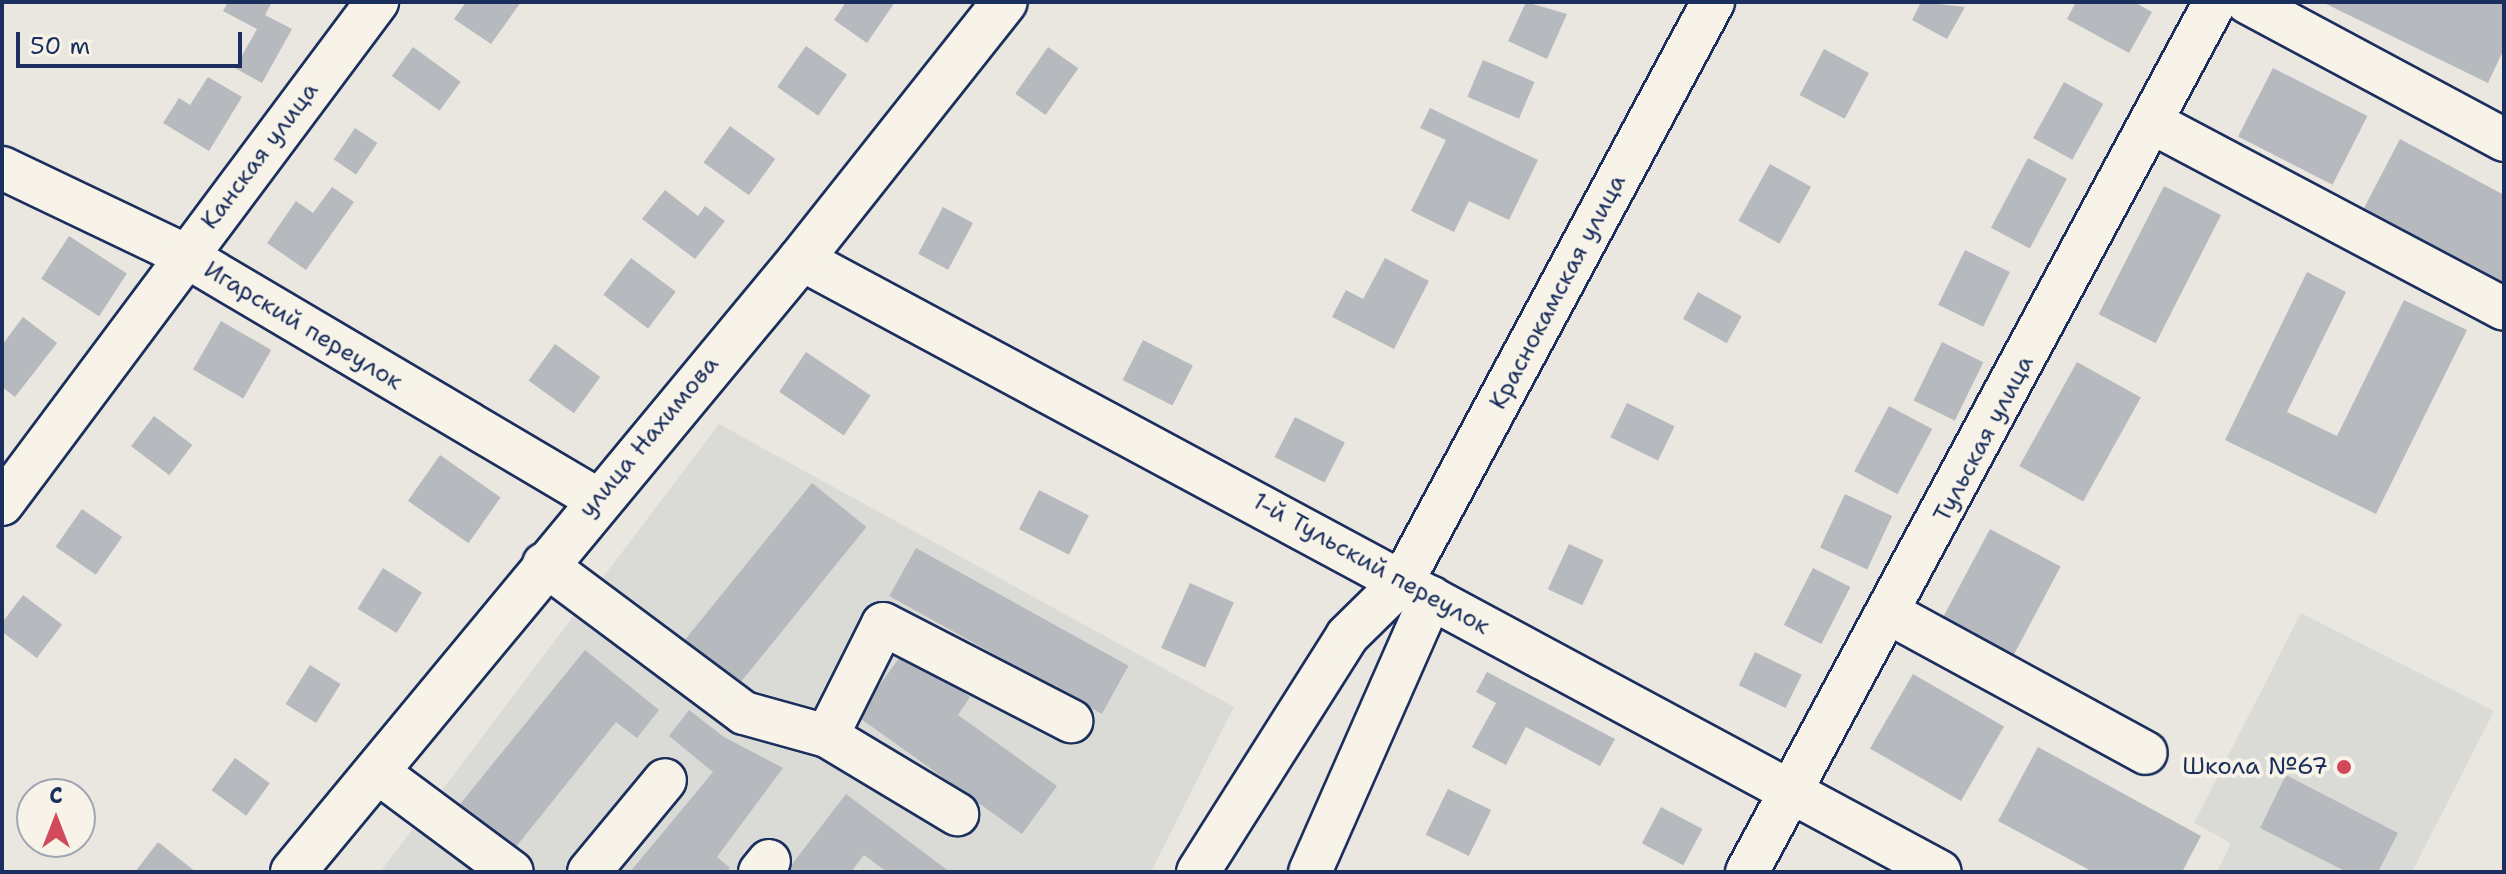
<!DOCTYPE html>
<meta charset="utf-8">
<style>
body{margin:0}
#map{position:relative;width:2506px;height:874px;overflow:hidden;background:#eae7e0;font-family:"Shantell Sans",sans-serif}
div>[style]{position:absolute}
.built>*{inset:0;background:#dadad6}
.building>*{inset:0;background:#b6babf;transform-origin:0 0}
.roads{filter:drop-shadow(2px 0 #1b2f5e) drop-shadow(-2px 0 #1b2f5e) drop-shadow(0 2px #1b2f5e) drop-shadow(0 -2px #1b2f5e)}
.minor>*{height:42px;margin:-21px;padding:0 21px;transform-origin:21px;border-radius:21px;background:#f7f3e8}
.major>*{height:44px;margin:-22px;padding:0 22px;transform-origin:22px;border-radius:22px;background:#f7f3e8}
.dots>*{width:22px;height:22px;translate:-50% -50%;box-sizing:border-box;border:4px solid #f7f3e8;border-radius:50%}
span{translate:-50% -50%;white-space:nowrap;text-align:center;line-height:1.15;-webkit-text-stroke:8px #f7f3e8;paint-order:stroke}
.street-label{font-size:24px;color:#1b2f5e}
.poi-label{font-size:24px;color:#1b2f5e}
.right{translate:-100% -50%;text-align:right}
.frame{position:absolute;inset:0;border:4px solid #1b2f5e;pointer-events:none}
.north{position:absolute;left:16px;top:778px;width:80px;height:80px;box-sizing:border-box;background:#f7f3e8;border:2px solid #9fa5b1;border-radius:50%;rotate:0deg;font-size:22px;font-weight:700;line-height:32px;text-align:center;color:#1b2f5e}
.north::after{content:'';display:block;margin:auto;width:28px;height:36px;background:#d1495b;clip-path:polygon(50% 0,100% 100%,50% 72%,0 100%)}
.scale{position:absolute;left:16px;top:32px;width:226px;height:36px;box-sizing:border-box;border:4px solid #1b2f5e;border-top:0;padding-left:10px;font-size:24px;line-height:28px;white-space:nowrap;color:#1b2f5e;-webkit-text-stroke:6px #f7f3e8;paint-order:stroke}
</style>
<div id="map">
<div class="built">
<i style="clip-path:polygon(719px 424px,1234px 707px,1151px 872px,380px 872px)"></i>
<i style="clip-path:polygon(2301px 613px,2494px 711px,2412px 872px,2217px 872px,2231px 843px,2194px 823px)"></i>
</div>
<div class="building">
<i style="clip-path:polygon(228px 2px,272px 2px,265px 15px,292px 29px,262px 83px,235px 68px,257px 29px,223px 11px)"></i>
<i style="clip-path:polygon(466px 2px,521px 2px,491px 44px,454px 19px)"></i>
<i style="clip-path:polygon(846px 2px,895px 2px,867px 43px,834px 20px)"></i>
<i style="clip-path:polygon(1526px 2px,1567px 14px,1547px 59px,1508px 41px)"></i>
<i style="clip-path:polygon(1921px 2px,1965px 7px,1947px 39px,1912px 20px)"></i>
<i style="clip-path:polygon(2076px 2px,2134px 2px,2152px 12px,2129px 53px,2067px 19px)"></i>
<i style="clip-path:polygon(2322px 2px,2503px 2px,2504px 49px,2488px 83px)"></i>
<i style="left:806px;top:46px;width:50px;height:50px;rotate:35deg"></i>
<i style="left:413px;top:47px;width:59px;height:36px;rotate:36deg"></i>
<i style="left:1048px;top:47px;width:37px;height:57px;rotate:35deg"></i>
<i style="left:1824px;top:49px;width:51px;height:52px;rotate:28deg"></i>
<i style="left:1483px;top:60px;width:56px;height:40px;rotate:23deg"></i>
<i style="left:2273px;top:68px;width:106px;height:77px;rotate:27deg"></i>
<i style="clip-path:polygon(208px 77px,242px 97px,209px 151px,163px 123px,179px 98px,190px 105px)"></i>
<i style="left:2064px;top:82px;width:45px;height:64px;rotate:29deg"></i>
<i style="clip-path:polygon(1430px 108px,1538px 160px,1509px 220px,1469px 201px,1454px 232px,1411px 211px,1446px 140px,1420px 128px)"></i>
<i style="left:730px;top:126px;width:56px;height:45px;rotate:36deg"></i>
<i style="left:355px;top:128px;width:27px;height:38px;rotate:34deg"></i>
<i style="clip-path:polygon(2400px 139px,2504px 195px,2504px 285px,2363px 210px)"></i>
<i style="left:2028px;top:158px;width:44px;height:79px;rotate:28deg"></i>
<i style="left:1770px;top:164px;width:47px;height:65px;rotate:29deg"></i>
<i style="left:2164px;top:186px;width:64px;height:144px;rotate:27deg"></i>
<i style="clip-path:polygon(332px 187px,354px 202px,306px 270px,267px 243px,296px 201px,313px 213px)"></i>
<i style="clip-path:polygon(665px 190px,698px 216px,705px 206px,725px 221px,695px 259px,642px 219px)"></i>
<i style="left:943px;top:207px;width:34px;height:53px;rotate:28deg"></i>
<i style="left:69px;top:236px;width:69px;height:51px;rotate:33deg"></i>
<i style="left:1965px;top:250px;width:50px;height:61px;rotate:26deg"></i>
<i style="left:631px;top:258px;width:56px;height:46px;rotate:37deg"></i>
<i style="clip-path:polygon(1385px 258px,1429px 281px,1394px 349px,1332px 317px,1346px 290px,1363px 299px)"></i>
<i style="clip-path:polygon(2307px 272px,2346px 292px,2287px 412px,2337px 436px,2404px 300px,2467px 330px,2376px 514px,2225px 440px)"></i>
<i style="left:1698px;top:292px;width:50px;height:31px;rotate:29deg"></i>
<i style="clip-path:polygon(23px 317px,57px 343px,15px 397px,2px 387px,2px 345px)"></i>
<i style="left:221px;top:321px;width:58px;height:56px;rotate:30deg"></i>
<i style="left:1143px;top:340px;width:56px;height:45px;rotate:27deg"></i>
<i style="left:1942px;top:342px;width:46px;height:65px;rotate:26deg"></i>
<i style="left:555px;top:344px;width:56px;height:45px;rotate:36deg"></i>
<i style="left:806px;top:352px;width:78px;height:48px;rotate:34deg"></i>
<i style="left:2077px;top:362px;width:73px;height:119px;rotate:29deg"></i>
<i style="left:1627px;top:403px;width:53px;height:38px;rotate:26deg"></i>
<i style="left:1889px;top:406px;width:49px;height:74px;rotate:28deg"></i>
<i style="left:154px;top:416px;width:48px;height:38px;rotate:37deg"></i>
<i style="left:1295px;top:417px;width:56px;height:45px;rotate:27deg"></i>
<i style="left:440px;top:455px;width:74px;height:56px;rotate:35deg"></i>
<i style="left:812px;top:483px;width:70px;height:205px;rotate:39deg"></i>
<i style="left:1039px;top:490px;width:56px;height:44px;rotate:27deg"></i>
<i style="left:1845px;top:494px;width:52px;height:59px;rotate:25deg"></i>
<i style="left:82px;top:509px;width:49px;height:46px;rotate:35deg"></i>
<i style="left:1990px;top:529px;width:80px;height:106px;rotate:28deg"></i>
<i style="left:1569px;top:544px;width:38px;height:50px;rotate:25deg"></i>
<i style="left:916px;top:548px;width:243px;height:55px;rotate:29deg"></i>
<i style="left:383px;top:568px;width:46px;height:48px;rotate:32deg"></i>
<i style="left:1813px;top:568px;width:42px;height:64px;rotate:27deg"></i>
<i style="left:1190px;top:583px;width:48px;height:71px;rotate:24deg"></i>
<i style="left:23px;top:595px;width:49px;height:42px;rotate:37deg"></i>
<i style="clip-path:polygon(585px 650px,659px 710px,637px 738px,616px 722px,507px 858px,452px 814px)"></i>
<i style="clip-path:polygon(905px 650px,970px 697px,958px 715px,1057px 786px,1022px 834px,857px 716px)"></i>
<i style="left:1755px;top:652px;width:52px;height:37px;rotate:26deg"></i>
<i style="left:310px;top:665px;width:36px;height:46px;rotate:32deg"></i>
<i style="clip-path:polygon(1487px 672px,1615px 739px,1600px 766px,1526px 727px,1506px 765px,1472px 747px,1496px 703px,1476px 692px)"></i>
<i style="left:1913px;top:674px;width:105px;height:86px;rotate:30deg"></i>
<i style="clip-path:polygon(689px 710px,724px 737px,783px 768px,717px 857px,730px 868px,727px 872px,630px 872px,713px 772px,669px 736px)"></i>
<i style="clip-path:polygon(2038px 747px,2201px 836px,2182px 872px,2093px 872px,1998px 821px)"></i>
<i style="left:235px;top:758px;width:43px;height:40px;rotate:36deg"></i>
<i style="clip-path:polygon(2286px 775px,2398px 833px,2378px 872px,2347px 872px,2260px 828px)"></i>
<i style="left:1448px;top:789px;width:48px;height:51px;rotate:26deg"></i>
<i style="clip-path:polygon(846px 794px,950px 872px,887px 872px,864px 855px,851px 872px,786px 872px)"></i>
<i style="left:1661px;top:807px;width:47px;height:41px;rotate:28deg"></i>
<i style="clip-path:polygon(158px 842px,196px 872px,135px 872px)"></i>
</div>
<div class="roads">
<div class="minor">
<i style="left:2247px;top:2px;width:292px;rotate:28.2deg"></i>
<i style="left:2151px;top:122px;width:399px;rotate:27.9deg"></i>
<i style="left:2px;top:168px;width:202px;rotate:25.5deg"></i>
<i style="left:184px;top:255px;width:479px;rotate:30.6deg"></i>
<i style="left:801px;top:259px;width:1293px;rotate:28.29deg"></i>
<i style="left:2px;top:504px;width:627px;rotate:-53.24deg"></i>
<i style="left:544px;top:564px;width:249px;rotate:36.7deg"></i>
<i style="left:744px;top:713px;width:86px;rotate:15.5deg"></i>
<i style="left:827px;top:736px;width:152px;rotate:31deg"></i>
<i style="left:1891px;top:614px;width:290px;rotate:28.6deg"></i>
<i style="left:827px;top:736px;width:125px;rotate:-63.4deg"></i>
<i style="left:883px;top:624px;width:212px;rotate:27.3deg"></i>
<i style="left:376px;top:771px;width:169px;rotate:36.6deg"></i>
<i style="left:589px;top:872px;width:119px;rotate:-50.4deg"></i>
<i style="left:760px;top:872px;width:14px;rotate:-51deg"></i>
<i style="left:1198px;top:872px;width:279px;rotate:-57.7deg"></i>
<i style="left:1347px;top:636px;width:77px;rotate:-44.5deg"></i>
<i style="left:1402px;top:582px;width:658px;rotate:-61.8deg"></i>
<i style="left:1310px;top:872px;width:300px;rotate:-66.2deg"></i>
<i style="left:1747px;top:872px;width:988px;rotate:-61.72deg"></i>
</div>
<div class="major">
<i style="left:293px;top:872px;width:796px;rotate:-50.35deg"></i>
<i style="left:801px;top:259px;width:328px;rotate:-51.6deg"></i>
</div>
</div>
<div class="dots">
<i style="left:2344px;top:767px;background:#d1495b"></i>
</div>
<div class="street-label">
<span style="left:260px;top:156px;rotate:-53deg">Канская улица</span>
<span style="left:1558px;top:292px;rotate:-62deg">Краснокамская улица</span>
<span style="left:303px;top:326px;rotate:31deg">Игарский переулок</span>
<span style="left:649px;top:437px;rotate:-50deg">улица Нахимова</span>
<span style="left:1984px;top:439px;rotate:-62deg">Тульская улица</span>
<span style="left:1371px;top:564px;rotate:29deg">1-й Тульский переулок</span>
</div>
<div class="poi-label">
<span class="right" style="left:2328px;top:767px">Школа №67</span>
</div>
<div class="frame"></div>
<div class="north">С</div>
<div class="scale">50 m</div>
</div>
